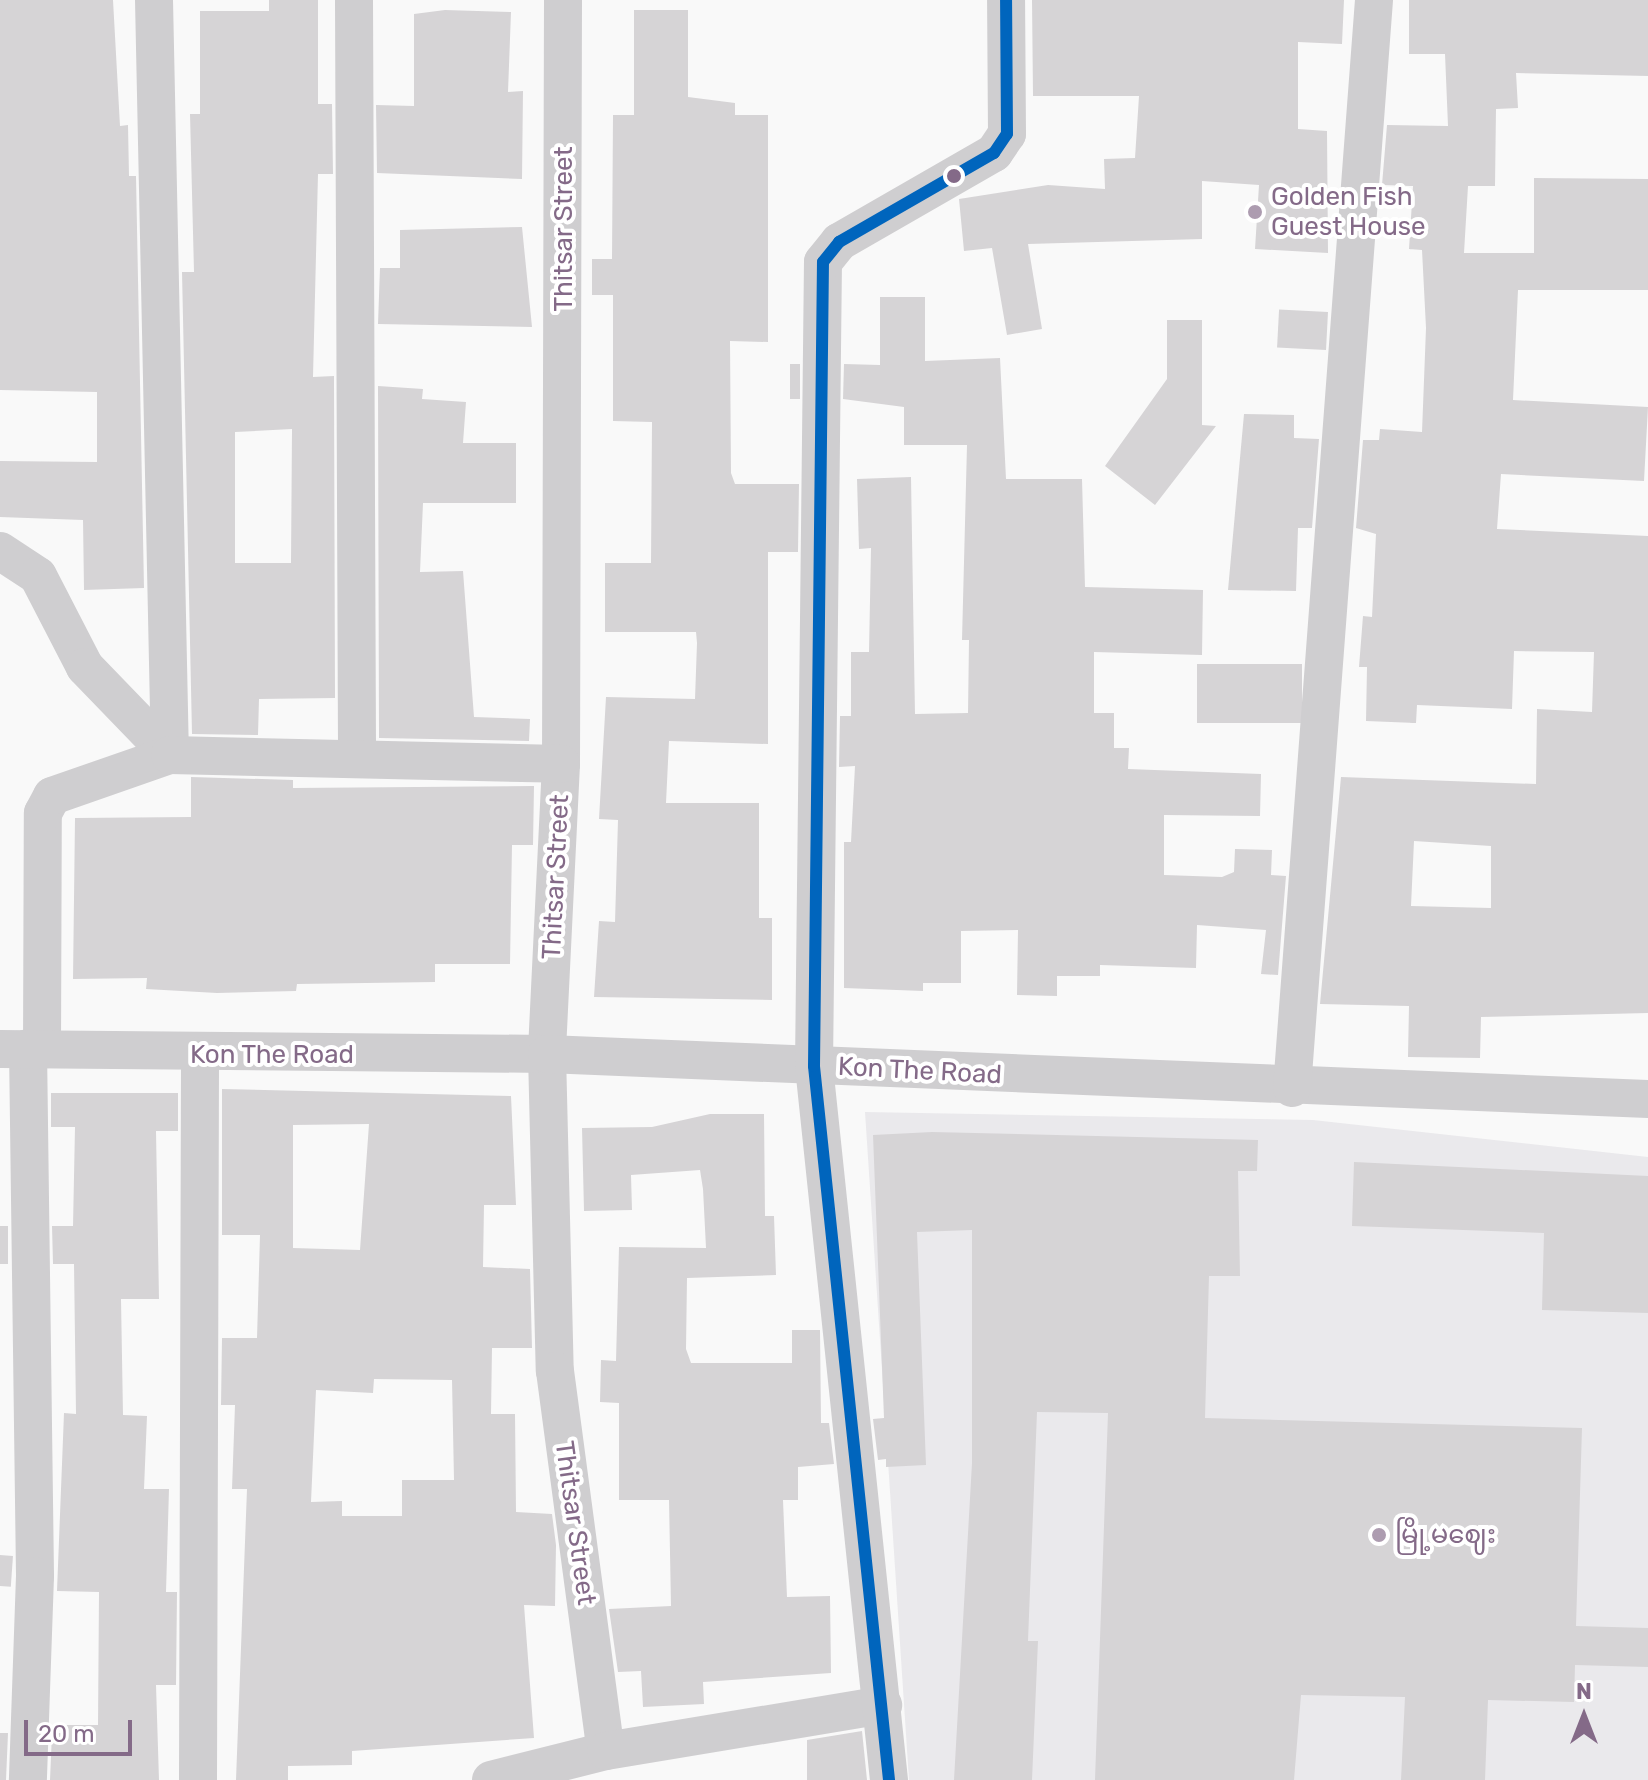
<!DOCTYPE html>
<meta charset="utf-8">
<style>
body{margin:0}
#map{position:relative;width:1648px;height:1780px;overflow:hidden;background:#f9f9f9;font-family:Rubik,"Noto Sans Myanmar",sans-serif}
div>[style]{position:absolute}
.built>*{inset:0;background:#eae9ec}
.building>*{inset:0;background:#d6d4d6;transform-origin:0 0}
.street>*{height:38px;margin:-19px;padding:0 19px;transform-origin:19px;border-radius:19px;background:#cfced0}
.bus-1>*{height:12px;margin:-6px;padding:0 6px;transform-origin:6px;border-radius:6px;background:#0065bd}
.dots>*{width:22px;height:22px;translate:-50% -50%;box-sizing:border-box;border:4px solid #fff;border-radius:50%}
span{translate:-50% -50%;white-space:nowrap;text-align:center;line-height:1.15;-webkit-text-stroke:8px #fff;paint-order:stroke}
.poi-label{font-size:26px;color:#846a88}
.left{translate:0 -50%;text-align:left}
.street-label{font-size:26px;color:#846a88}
.north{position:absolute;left:1544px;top:1676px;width:80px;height:80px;-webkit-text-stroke:6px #fff;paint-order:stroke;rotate:0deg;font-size:22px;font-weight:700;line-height:32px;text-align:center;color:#846a88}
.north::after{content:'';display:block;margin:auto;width:28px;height:36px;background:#846a88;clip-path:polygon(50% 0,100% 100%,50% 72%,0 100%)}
.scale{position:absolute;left:24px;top:1720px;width:108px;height:36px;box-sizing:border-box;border:4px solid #846a88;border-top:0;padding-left:10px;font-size:24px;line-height:28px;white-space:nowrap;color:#846a88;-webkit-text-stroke:6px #fff;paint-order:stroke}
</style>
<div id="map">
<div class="built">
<i style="clip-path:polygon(865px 1112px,1313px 1120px,1648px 1157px,1648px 1780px,909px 1780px)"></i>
</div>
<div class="building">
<i style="clip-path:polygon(0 0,113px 0,120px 126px,128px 125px,129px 176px,136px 176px,144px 588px,84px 590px,83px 520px,0 517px,0 461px,97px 462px,97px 392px,0 390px)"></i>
<i style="clip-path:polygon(evenodd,269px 0,318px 0,318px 104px,332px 104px,333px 174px,318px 174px,313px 377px,334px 376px,335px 698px,259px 699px,258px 735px,192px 734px,182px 272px,194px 272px,190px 114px,200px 114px,200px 11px,269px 11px,269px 0,292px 429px,291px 563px,235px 563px,235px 432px,292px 429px)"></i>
<i style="clip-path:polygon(1032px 0,1344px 0,1342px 44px,1298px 42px,1298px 129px,1327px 131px,1328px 253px,1255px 249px,1259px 185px,1202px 181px,1202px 239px,1028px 244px,1042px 329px,1007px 335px,992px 248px,964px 251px,959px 199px,1048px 185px,1105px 189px,1104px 159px,1135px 158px,1139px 96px,1033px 96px)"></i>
<i style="clip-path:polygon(evenodd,1409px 0,1648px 0,1648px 76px,1516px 73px,1518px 108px,1496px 109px,1495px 186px,1468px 186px,1464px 253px,1534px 253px,1534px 178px,1648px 179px,1648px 290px,1518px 290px,1513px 400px,1648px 407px,1644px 481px,1501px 474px,1497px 529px,1648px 536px,1648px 1013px,1481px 1017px,1480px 1058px,1408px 1057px,1409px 1006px,1320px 1004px,1341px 777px,1536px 784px,1537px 709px,1592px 712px,1594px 652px,1514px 651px,1512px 709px,1417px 705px,1416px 723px,1366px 721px,1367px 667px,1359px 667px,1363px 616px,1372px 617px,1376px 534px,1356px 528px,1363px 440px,1379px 440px,1380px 429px,1422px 432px,1426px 328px,1422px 250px,1409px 249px,1413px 186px,1382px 185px,1387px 125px,1448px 126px,1445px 54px,1409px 54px,1409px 0,1414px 841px,1491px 846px,1491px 908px,1411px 906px,1414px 841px)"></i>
<i style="clip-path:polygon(445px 10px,511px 12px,508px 92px,523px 91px,522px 179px,377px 173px,376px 105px,414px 106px,414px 14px)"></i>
<i style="clip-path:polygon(634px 10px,688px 10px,688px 97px,735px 103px,735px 115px,768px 115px,768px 342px,730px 341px,731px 473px,735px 484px,799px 484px,798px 552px,768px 552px,768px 744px,669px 741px,666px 803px,759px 803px,759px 918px,772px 918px,772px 1000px,594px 997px,599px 921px,615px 922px,618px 820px,599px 819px,606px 697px,695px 699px,697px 643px,696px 632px,605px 632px,605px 563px,651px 563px,652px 422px,613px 421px,613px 295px,592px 295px,592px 259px,612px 259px,613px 115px,634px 115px)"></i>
<i style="clip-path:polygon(522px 227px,532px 327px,378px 324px,380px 268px,400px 268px,400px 230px)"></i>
<i style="clip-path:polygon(880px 297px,925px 297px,925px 361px,1000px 358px,1006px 479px,1082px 479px,1085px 587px,1203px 590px,1202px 655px,1094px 652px,1094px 713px,1114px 713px,1114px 748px,1129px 748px,1128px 769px,1261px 774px,1260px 816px,1164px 815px,1164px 875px,1222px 877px,1234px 872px,1235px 849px,1272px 850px,1271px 875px,1286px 876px,1278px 975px,1261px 974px,1266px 930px,1197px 925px,1196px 968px,1100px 965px,1100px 976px,1057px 976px,1057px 996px,1017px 995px,1018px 930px,961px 931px,961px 983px,923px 983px,923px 991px,844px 988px,844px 842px,851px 842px,855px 766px,839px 767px,840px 716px,851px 716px,851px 652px,869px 652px,871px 548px,859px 549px,857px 479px,911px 477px,915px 714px,968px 713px,969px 640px,962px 640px,967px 445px,904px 445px,904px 407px,843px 399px,844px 364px,880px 365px)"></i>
<i style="left:1328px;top:312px;width:38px;height:49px;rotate:93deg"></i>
<i style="clip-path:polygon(1167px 320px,1202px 320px,1202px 425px,1216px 426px,1155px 505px,1105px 466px,1167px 379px)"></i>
<i style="left:790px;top:364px;width:10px;height:35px"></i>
<i style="clip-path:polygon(378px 386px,423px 389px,422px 399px,466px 402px,463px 443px,516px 443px,516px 503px,423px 503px,420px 572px,463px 571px,474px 717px,530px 719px,529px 741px,379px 738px)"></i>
<i style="clip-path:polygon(1244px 414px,1294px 415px,1294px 438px,1319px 439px,1312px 528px,1298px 528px,1296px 591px,1228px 590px)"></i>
<i style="left:1197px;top:664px;width:105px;height:59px"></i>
<i style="clip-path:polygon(191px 777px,293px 780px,293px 788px,534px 786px,533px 845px,512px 845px,510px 964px,435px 964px,435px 982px,297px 984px,296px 991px,217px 993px,146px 989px,147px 978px,73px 979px,75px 818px,191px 817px)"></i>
<i style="clip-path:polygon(evenodd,222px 1089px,511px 1096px,516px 1205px,484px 1205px,483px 1267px,530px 1269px,532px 1348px,492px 1348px,491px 1414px,515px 1414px,516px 1512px,552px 1514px,556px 1545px,555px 1606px,524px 1605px,534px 1738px,352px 1751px,352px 1765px,288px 1766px,288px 1780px,236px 1780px,247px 1489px,232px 1489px,235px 1405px,221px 1405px,222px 1338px,257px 1338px,260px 1235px,222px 1235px,222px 1089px,369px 1124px,360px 1250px,293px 1248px,293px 1125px,369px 1124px,222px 1089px,374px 1379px,452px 1380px,454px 1480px,402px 1480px,402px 1516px,342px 1516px,342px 1501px,311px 1502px,316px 1390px,373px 1393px,374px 1379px)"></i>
<i style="clip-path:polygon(51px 1093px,178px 1093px,178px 1131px,156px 1131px,159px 1299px,121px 1299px,123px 1415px,147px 1416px,144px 1489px,169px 1489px,166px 1592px,177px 1592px,176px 1685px,156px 1685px,159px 1780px,50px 1780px,52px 1733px,62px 1733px,62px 1725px,98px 1725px,99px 1592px,57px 1591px,64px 1413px,76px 1414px,74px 1264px,53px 1264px,52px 1226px,73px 1226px,75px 1127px,51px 1127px)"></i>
<i style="clip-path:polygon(710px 1114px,764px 1114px,765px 1216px,774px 1216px,776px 1275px,687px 1278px,686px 1349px,691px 1363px,792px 1363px,792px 1330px,820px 1330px,821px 1423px,829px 1423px,834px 1464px,798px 1467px,798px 1500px,783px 1500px,787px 1597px,830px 1596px,831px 1673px,703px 1682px,704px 1704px,643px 1707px,641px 1671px,618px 1672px,609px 1609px,671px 1606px,669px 1500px,619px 1500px,619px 1403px,600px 1402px,601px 1360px,616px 1361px,619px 1247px,706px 1248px,703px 1189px,700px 1170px,631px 1175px,632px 1210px,584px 1211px,582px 1128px,652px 1127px)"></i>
<i style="clip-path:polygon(932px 1132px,1258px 1140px,1257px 1171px,1238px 1171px,1240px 1276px,1209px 1276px,1205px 1418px,1582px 1428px,1576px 1626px,1648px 1628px,1648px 1667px,1575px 1665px,1574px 1702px,1488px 1700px,1485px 1780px,1401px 1780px,1405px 1697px,1301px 1695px,1294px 1780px,1095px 1780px,1108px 1413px,1037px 1412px,1028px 1641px,1038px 1641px,1032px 1780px,954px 1780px,972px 1463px,972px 1230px,917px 1232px,926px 1465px,886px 1467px,886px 1459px,878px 1460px,873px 1419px,884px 1418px,873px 1135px)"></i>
<i style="clip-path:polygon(1354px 1162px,1648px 1176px,1648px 1313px,1542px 1310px,1544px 1233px,1352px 1226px)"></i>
<i style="left:0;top:1226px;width:8px;height:38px"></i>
<i style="left:0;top:1555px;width:13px;height:31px;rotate:4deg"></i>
<i style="clip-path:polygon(862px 1731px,867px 1780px,807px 1780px,807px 1740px)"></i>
<i style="clip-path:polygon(0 1733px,8px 1733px,6px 1780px,0 1780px)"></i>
</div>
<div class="street">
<i style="left:154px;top:0;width:755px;rotate:88.79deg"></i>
<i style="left:354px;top:0;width:755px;rotate:89.77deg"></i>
<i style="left:563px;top:0;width:764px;rotate:90.15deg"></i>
<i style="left:561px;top:764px;width:290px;rotate:92.8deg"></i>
<i style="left:547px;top:1054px;width:317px;rotate:88.6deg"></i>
<i style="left:555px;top:1371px;width:383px;rotate:82.4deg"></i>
<i style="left:0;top:551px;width:45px;rotate:33.3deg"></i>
<i style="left:38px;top:576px;width:102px;rotate:62.7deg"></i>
<i style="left:85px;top:667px;width:122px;rotate:46deg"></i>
<i style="left:28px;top:1048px;width:528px;rotate:89.24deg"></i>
<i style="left:35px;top:1576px;width:204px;rotate:92deg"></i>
<i style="left:42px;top:1048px;width:235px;rotate:-89.8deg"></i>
<i style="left:43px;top:813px;width:19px;rotate:-62deg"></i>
<i style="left:52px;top:796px;width:125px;rotate:-19.2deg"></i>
<i style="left:170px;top:755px;width:391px;rotate:1.3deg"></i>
<i style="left:0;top:1049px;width:547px;rotate:0.52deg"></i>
<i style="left:547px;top:1054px;width:1102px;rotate:2.34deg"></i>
<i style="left:1292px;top:1088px;width:1091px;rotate:-85.69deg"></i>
<i style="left:198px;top:1780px;width:724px;rotate:-89.84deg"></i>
<i style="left:491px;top:1780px;width:119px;rotate:-14.2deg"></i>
<i style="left:606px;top:1751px;width:281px;rotate:-9.4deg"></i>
<i style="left:889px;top:1780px;width:718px;rotate:-96deg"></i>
<i style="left:814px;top:1066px;width:804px;rotate:-89.36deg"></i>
<i style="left:823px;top:262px;width:26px;rotate:-51deg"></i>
<i style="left:839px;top:242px;width:179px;rotate:-29.9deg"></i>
<i style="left:994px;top:153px;width:23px;rotate:-56deg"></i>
<i style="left:1007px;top:134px;width:134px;rotate:-90.4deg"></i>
</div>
<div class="bus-1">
<i style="left:889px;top:1780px;width:718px;rotate:-96deg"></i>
<i style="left:814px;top:1066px;width:804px;rotate:-89.36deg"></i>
<i style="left:823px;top:262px;width:26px;rotate:-51deg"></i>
<i style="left:839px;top:242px;width:179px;rotate:-29.9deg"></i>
<i style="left:994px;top:153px;width:23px;rotate:-56deg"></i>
<i style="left:1007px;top:134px;width:134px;rotate:-90.4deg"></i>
</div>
<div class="dots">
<i style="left:954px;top:176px;background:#846a88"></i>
<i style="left:1255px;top:212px;background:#ad9cb0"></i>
<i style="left:1379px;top:1535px;background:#ad9cb0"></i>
</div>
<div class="poi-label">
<span class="left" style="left:1271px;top:212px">Golden Fish<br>Guest House</span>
<span class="left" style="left:1395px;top:1535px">မြို့မဈေး</span>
</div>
<div class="street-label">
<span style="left:564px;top:229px;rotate:-90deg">Thitsar Street</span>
<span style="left:556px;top:877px;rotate:-87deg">Thitsar Street</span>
<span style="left:272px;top:1055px">Kon The Road</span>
<span style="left:920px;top:1071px;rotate:3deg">Kon The Road</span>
<span style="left:575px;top:1523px;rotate:82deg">Thitsar Street</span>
</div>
<div class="north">N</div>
<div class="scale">20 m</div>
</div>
